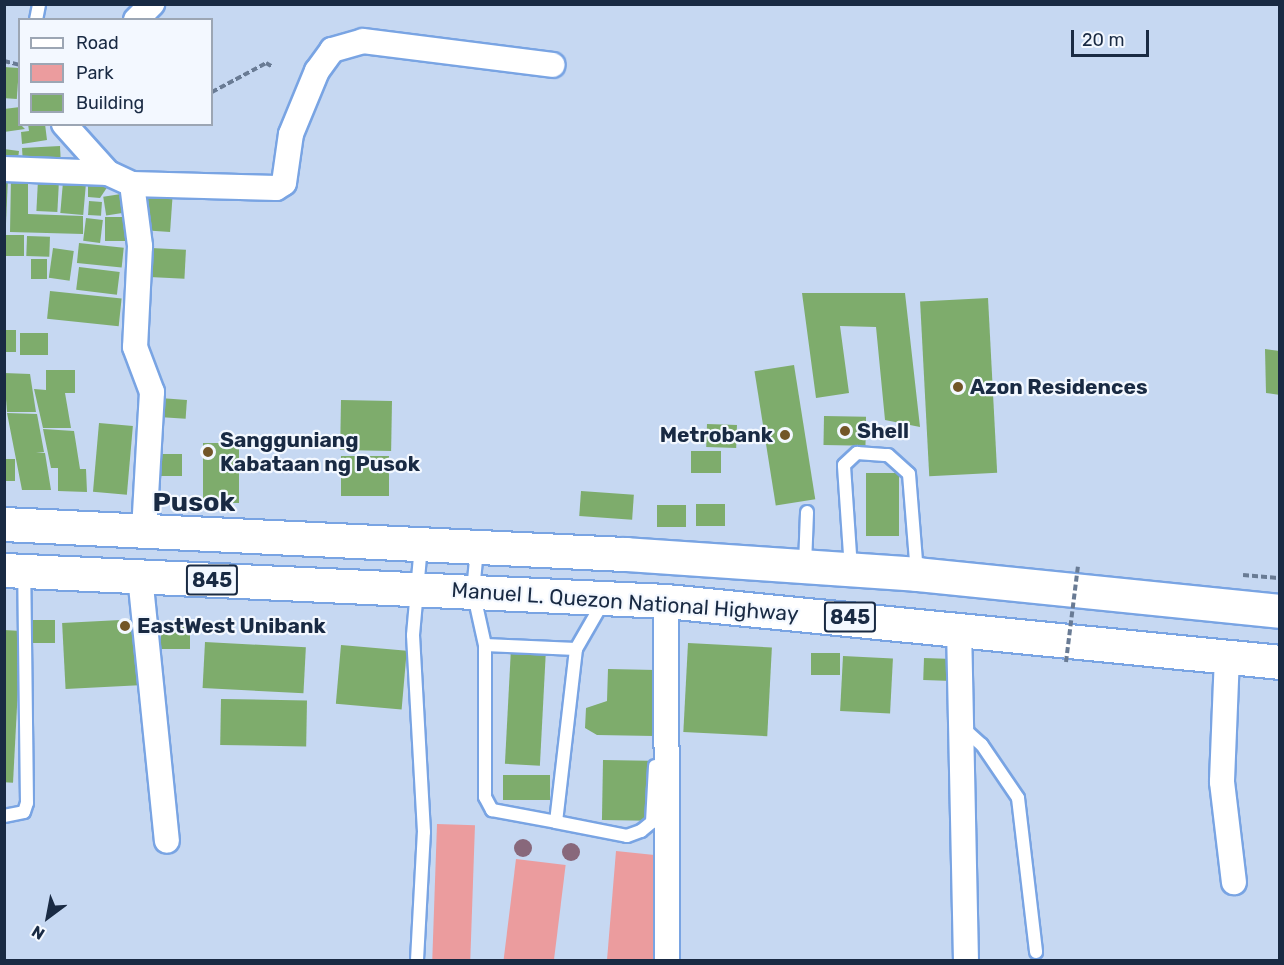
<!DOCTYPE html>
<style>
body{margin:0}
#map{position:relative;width:1284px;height:965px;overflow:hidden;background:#c6d8f2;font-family:Rubik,sans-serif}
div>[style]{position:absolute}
.green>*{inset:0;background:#eb9c9e;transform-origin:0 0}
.building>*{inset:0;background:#7eac6c;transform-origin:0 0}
.path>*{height:4px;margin-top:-2px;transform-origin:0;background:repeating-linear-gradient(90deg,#697b94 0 6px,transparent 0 9px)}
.roads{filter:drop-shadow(2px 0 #79a4e3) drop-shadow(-2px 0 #79a4e3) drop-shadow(0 2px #79a4e3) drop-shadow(0 -2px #79a4e3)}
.service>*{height:12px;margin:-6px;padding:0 6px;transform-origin:6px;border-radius:6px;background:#fff}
.minor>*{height:24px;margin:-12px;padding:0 12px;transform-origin:12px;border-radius:12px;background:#fff}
.primary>*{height:33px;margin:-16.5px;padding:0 16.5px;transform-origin:16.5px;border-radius:16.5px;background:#fff}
.path-bridge>*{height:4px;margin-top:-2px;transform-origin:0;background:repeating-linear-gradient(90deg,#697b94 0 6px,transparent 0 9px)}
.trees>*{width:18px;height:18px;margin:-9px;border-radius:50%;background:#88687b}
.dots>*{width:16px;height:16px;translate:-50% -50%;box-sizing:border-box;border:3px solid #f3f8ff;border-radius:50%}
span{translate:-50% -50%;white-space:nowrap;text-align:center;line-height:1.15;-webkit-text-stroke:4.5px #f3f8ff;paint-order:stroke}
.shield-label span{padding:2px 4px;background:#f3f8ff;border:2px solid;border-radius:4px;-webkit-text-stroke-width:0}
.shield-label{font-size:20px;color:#192a43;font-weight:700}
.poi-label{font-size:21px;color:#192a43;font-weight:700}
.left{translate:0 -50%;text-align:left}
.right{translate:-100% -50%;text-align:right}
.street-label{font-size:21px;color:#192a43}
.district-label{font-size:27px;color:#192a43;font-weight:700}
.frame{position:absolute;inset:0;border:6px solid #192a43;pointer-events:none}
.legend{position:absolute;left:18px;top:18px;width:195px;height:108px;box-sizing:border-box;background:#f3f8ff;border:2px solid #9ca6b4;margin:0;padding:8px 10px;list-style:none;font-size:18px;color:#192a43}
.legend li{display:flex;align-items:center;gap:12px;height:30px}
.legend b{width:30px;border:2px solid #9ca6b4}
.north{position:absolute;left:18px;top:887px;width:60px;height:60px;-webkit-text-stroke:4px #f3f8ff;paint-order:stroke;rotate:212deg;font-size:16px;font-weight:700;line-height:24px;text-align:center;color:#192a43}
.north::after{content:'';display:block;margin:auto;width:21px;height:27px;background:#192a43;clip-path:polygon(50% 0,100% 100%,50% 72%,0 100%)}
.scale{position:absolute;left:1071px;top:30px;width:78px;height:27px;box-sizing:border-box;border:3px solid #192a43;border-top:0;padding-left:8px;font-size:18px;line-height:21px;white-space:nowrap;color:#192a43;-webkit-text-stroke:4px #f3f8ff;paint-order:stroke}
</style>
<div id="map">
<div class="green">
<i style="left:437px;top:824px;width:38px;height:136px;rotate:2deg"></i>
<i style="clip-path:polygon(616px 851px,664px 856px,662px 960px,607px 960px)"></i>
<i style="left:516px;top:859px;width:50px;height:101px;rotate:7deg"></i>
</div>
<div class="building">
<i style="left:4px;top:67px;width:15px;height:31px;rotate:4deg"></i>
<i style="clip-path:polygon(20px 107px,20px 124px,25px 129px,4px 132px,4px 109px)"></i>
<i style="clip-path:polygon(28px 124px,45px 124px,47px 140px,22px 144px,21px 132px,29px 131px)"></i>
<i style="left:60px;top:146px;width:18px;height:38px;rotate:87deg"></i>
<i style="clip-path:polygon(4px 149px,19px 151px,17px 166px,4px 165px)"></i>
<i style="clip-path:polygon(88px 174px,112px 180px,100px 198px,88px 197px)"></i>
<i style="clip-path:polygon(5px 177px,8px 177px,6px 223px,5px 223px)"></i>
<i style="clip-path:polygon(11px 177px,28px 177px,28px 214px,83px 216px,83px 234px,10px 232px)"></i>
<i style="left:38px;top:180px;width:21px;height:31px;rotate:3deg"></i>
<i style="left:63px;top:182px;width:23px;height:31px;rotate:5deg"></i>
<i style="left:144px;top:189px;width:29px;height:41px;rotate:4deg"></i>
<i style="left:121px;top:194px;width:19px;height:18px;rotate:81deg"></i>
<i style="left:89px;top:201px;width:13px;height:14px;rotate:4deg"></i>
<i style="left:105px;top:217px;width:21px;height:24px"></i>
<i style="left:86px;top:218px;width:17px;height:23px;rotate:7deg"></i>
<i style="left:5px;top:235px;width:19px;height:21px"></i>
<i style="left:27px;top:236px;width:23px;height:20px;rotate:2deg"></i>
<i style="left:79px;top:243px;width:45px;height:20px;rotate:6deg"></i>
<i style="left:53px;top:248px;width:21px;height:30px;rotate:8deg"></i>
<i style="left:151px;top:248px;width:35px;height:29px;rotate:3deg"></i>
<i style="left:31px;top:259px;width:16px;height:20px"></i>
<i style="left:79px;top:267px;width:41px;height:23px;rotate:7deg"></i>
<i style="left:50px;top:291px;width:72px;height:28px;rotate:6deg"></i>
<i style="clip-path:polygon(802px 293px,905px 293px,920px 427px,885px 420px,876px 327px,840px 326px,849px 393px,816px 398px)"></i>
<i style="left:988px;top:298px;width:175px;height:68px;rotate:87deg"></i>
<i style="left:4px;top:330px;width:12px;height:22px"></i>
<i style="left:20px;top:333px;width:28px;height:22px"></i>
<i style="clip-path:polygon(1265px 349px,1280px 351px,1280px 395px,1266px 393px)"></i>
<i style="left:794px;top:365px;width:136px;height:40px;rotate:81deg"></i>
<i style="clip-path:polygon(46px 370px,75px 370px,75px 393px,65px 393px,71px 428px,43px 428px,34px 389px,46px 390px)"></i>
<i style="clip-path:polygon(4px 373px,30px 374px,36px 412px,7px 412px)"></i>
<i style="left:160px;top:398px;width:27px;height:19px;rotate:4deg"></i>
<i style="left:341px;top:400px;width:51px;height:50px;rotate:1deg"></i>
<i style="clip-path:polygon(7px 413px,37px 414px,44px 452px,36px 452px,45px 453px,51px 490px,22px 490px)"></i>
<i style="left:824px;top:416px;width:42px;height:29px;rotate:1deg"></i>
<i style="left:99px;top:423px;width:34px;height:69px;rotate:5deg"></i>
<i style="left:707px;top:424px;width:30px;height:23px;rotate:2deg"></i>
<i style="clip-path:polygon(43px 429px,74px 431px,80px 469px,86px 469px,87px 492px,58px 491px,58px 468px,51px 468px)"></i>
<i style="left:203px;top:443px;width:36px;height:60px"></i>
<i style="left:691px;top:451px;width:30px;height:22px"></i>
<i style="left:153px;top:454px;width:29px;height:22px"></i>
<i style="left:341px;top:456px;width:48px;height:40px"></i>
<i style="left:4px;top:459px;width:11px;height:22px"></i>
<i style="left:866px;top:473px;width:33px;height:63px"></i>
<i style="left:581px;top:491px;width:53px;height:25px;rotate:4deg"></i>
<i style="left:696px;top:504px;width:29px;height:22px"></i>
<i style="left:657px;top:505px;width:29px;height:22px"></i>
<i style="left:140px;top:619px;width:66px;height:78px;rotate:87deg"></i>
<i style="left:26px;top:620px;width:29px;height:23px"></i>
<i style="left:161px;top:627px;width:29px;height:22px"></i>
<i style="left:4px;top:630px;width:17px;height:152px;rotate:3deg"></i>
<i style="left:205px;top:642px;width:101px;height:46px;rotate:3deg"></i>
<i style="left:688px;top:643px;width:84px;height:89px;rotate:3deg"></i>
<i style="left:341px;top:645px;width:66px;height:59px;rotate:5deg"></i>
<i style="left:511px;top:648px;width:35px;height:116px;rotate:3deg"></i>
<i style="left:811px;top:653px;width:29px;height:22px"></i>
<i style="left:843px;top:656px;width:50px;height:55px;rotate:3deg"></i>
<i style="left:924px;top:658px;width:29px;height:22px;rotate:2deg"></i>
<i style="clip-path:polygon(608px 669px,656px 670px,654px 736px,597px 735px,585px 728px,586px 708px,607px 701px)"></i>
<i style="left:221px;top:699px;width:86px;height:46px;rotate:1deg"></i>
<i style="left:603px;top:760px;width:45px;height:60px;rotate:1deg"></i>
<i style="left:503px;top:775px;width:47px;height:25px"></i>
</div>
<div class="path">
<i style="left:4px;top:61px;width:16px;rotate:14deg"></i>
<i style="left:212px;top:92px;width:61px;rotate:-28.2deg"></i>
<i style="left:266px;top:63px;width:8px;rotate:30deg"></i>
<i style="left:1243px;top:575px;width:37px;rotate:5deg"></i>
</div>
<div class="roads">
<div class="service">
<i style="left:36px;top:20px;width:16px;rotate:-79deg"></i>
<i style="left:477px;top:549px;width:42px;rotate:95.4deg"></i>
<i style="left:473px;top:591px;width:55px;rotate:77.5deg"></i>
<i style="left:485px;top:645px;width:152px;rotate:90deg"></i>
<i style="left:485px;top:797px;width:15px;rotate:62deg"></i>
<i style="left:492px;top:810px;width:65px;rotate:10.6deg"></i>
<i style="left:556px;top:822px;width:174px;rotate:-83.4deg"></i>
<i style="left:576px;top:649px;width:54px;rotate:-60.1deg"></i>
<i style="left:805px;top:565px;width:53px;rotate:-87.8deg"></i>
<i style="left:851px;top:569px;width:104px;rotate:-93.9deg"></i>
<i style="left:844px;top:465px;width:18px;rotate:-43deg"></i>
<i style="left:857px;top:453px;width:31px;rotate:4deg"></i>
<i style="left:888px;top:455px;width:28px;rotate:42deg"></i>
<i style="left:909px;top:474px;width:99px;rotate:85.4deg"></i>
<i style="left:485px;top:645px;width:91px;rotate:2.5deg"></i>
<i style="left:963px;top:728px;width:25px;rotate:42deg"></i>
<i style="left:982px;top:745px;width:64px;rotate:55.8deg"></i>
<i style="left:1018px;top:798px;width:155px;rotate:83.3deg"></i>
<i style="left:4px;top:816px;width:20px;rotate:-11deg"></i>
<i style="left:24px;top:812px;width:9px;rotate:-72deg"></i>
<i style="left:27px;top:803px;width:231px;rotate:-90.7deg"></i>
<i style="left:556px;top:822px;width:72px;rotate:11.2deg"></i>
<i style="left:627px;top:836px;width:15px;rotate:-20deg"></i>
<i style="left:641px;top:831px;width:14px;rotate:-39deg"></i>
<i style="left:652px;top:822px;width:56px;rotate:-86.9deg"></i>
<i style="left:417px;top:960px;width:128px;rotate:-86.9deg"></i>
<i style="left:424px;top:832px;width:197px;rotate:-93.2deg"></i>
<i style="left:413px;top:635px;width:89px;rotate:-84.9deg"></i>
</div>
<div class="minor">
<i style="left:136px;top:20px;width:23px;rotate:-45deg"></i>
<i style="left:64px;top:124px;width:66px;rotate:48.1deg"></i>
<i style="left:4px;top:169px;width:104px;rotate:2.2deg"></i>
<i style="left:108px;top:173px;width:26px;rotate:25deg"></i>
<i style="left:132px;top:184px;width:63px;rotate:82.6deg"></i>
<i style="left:140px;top:246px;width:101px;rotate:92.8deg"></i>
<i style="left:135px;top:347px;width:48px;rotate:69.3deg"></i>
<i style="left:152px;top:392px;width:139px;rotate:93.3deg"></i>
<i style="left:132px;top:184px;width:144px;rotate:1.6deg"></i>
<i style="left:276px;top:188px;width:9px;rotate:-32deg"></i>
<i style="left:284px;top:183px;width:49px;rotate:-81.9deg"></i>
<i style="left:291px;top:134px;width:68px;rotate:-67.6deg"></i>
<i style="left:317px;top:71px;width:26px;rotate:-54deg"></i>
<i style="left:332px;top:50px;width:32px;rotate:-16deg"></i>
<i style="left:363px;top:41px;width:191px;rotate:7.2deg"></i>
<i style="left:140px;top:576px;width:266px;rotate:84.2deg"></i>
<i style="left:666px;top:601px;width:359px;rotate:89.8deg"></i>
<i style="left:959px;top:627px;width:333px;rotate:88.8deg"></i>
<i style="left:1227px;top:656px;width:126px;rotate:92.3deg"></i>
<i style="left:1222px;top:782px;width:101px;rotate:83.2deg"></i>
</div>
<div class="primary">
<i style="left:4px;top:524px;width:622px;rotate:2.77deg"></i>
<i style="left:625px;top:554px;width:293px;rotate:3.9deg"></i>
<i style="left:917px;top:574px;width:365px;rotate:5.8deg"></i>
<i style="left:4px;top:570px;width:663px;rotate:2.68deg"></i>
<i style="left:666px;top:601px;width:617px;rotate:5.67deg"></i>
</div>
</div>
<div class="path-bridge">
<i style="left:1066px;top:662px;width:98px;rotate:-82.9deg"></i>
</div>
<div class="trees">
<i style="left:523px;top:848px"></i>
<i style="left:571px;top:852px"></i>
</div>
<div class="dots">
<i style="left:958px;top:387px;background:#725628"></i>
<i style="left:845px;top:431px;background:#725628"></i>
<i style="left:785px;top:435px;background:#725628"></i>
<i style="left:208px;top:452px;background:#725628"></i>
<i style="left:125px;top:626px;background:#725628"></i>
</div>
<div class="shield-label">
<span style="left:212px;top:580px">845</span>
<span style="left:850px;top:617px">845</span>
</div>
<div class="poi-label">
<span class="left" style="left:970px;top:387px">Azon Residences</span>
<span class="left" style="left:857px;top:431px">Shell</span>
<span class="right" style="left:773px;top:435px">Metrobank</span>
<span class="left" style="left:220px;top:452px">Sangguniang<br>Kabataan ng Pusok</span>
<span class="left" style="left:137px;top:626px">EastWest Unibank</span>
</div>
<div class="street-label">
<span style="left:625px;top:602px;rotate:4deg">Manuel L. Quezon National Highway</span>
</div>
<div class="district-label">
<span style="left:194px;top:503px">Pusok</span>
</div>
<div class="frame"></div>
<ul class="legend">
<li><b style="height:8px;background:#fff"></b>Road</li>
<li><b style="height:16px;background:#eb9c9e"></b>Park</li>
<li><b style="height:16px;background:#7eac6c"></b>Building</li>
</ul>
<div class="north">N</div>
<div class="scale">20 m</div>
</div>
